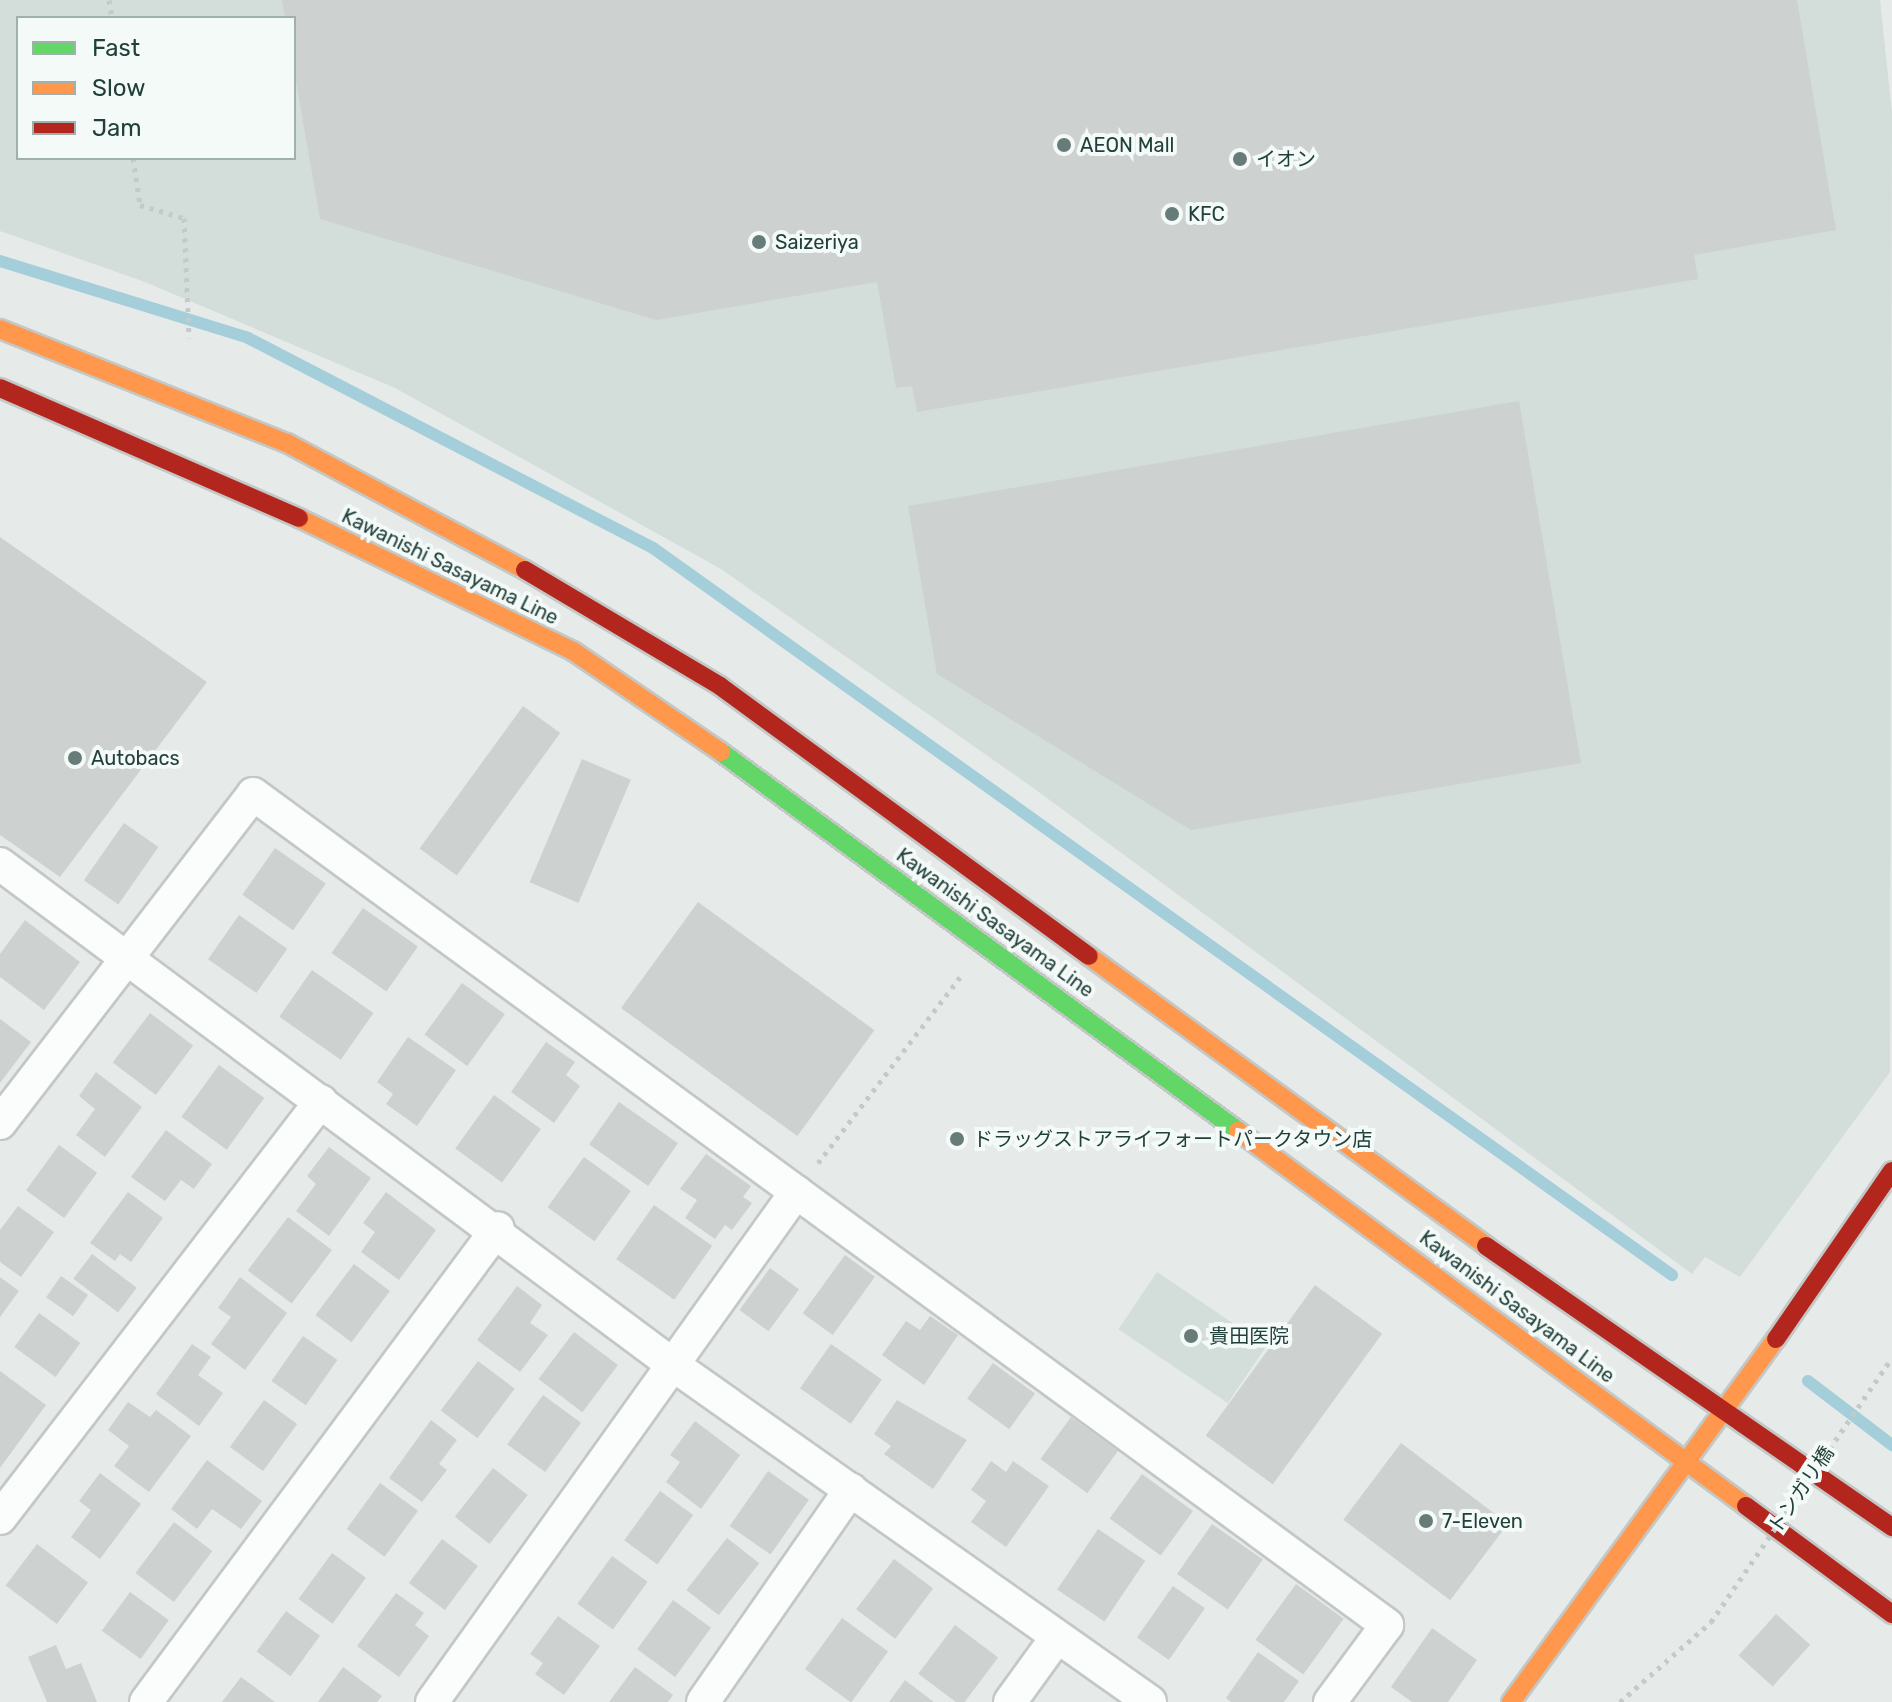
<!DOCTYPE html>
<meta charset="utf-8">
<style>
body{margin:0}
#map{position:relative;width:1892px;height:1702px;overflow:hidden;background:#e6ebe9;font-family:Rubik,"Noto Sans JP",sans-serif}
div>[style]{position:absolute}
.built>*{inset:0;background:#d3ddd9;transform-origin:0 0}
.stream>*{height:12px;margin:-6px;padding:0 6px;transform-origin:6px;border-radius:6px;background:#a5cedb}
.building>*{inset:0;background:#cdd2d0;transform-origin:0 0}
.path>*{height:5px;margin-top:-2.5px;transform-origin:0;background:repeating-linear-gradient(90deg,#c2cbc9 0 4px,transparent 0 10px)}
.roads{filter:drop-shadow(2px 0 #c3c8c6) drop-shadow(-2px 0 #c3c8c6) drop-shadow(0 2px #c3c8c6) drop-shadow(0 -2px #c3c8c6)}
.street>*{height:32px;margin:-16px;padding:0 16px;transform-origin:16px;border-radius:16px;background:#fbfcfc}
.fast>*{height:18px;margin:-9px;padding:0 9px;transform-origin:9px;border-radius:9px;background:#63d668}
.slow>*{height:18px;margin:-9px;padding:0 9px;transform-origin:9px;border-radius:9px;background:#ff974d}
.jam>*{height:18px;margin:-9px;padding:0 9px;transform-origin:9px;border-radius:9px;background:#b3261e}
.path-bridge>*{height:5px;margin-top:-2.5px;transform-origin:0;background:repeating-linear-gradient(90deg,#c2cbc9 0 4px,transparent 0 10px)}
.dots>*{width:22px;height:22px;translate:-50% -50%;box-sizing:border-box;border:4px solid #f4faf8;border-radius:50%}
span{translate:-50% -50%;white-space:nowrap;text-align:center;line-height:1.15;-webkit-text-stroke:8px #f4faf8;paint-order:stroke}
.poi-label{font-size:20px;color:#22403b}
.left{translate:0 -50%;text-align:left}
.street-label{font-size:20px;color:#22403b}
.legend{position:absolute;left:16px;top:16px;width:280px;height:144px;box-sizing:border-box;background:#f4faf8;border:2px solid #a0b0ac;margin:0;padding:10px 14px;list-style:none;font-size:24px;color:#22403b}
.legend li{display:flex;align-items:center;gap:16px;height:40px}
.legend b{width:40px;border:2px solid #a0b0ac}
</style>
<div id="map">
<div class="built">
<i style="clip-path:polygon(evenodd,0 0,1880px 0,1892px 113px,1890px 1072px,1740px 1277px,1705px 1257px,1692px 1274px,1032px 787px,721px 569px,395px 388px,145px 282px,0 231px,0 0,18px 18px,294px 18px,294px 158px,18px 158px,18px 18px)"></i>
<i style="left:1157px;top:1272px;width:132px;height:69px;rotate:34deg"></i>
</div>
<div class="stream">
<i style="left:0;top:261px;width:260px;rotate:17.2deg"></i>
<i style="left:248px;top:338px;width:456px;rotate:27.4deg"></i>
<i style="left:653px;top:548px;width:1252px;rotate:35.51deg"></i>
<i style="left:1808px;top:1381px;width:106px;rotate:37.3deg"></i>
</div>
<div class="building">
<i style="clip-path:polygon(282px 0,1797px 0,1836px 230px,1694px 255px,1698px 279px,917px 412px,912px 386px,896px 388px,877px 282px,656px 320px,320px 219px,294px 70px,294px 18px,285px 18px)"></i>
<i style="clip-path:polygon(1519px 401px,1581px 763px,1191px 830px,937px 674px,908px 506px)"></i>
<i style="clip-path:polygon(0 537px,207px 682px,60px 877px,0 835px)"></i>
<i style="left:523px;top:706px;width:46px;height:176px;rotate:36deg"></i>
<i style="left:582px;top:759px;width:53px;height:134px;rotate:23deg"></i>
<i style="left:124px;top:823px;width:42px;height:70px;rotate:35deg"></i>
<i style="left:275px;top:848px;width:62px;height:57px;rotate:35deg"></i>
<i style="left:698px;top:902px;width:218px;height:131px;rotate:36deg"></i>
<i style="left:363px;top:908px;width:67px;height:55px;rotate:35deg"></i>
<i style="left:239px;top:915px;width:59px;height:54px;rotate:35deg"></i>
<i style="clip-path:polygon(25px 920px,80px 962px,44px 1010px,0 977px,0 954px)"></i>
<i style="left:312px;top:970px;width:75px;height:57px;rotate:35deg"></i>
<i style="left:462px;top:983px;width:53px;height:64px;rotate:36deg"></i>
<i style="left:150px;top:1013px;width:54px;height:62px;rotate:37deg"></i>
<i style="clip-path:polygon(0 1019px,31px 1042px,0 1083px)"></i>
<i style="clip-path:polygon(408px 1037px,456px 1070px,417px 1126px,386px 1104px,393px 1094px,377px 1082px)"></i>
<i style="clip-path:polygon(546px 1042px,575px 1062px,566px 1075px,580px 1086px,554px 1123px,511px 1092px)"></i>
<i style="left:219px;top:1065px;width:56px;height:64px;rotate:36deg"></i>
<i style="clip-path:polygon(96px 1072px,142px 1107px,105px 1157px,76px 1135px,95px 1109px,79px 1096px)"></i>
<i style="left:494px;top:1095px;width:58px;height:66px;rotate:36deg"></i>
<i style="left:619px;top:1102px;width:72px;height:52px;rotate:35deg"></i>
<i style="clip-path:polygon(166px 1130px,212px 1164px,194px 1189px,181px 1180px,165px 1201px,131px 1177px)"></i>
<i style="left:59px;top:1145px;width:47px;height:56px;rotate:36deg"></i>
<i style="clip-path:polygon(329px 1147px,371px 1178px,329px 1236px,296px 1211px,316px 1184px,307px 1176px)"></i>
<i style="clip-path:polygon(706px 1154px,751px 1186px,743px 1197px,752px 1203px,732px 1230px,725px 1225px,715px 1239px,685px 1218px,697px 1200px,680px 1189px)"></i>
<i style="left:584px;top:1157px;width:58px;height:62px;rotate:36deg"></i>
<i style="clip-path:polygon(128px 1192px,163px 1218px,131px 1262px,120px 1254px,115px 1261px,90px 1243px)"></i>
<i style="clip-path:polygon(386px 1192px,436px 1230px,399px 1280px,361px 1252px,375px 1232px,363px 1223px)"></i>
<i style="left:654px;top:1205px;width:71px;height:66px;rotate:35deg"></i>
<i style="clip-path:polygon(18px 1206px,54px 1232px,21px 1277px,0 1262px,0 1230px)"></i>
<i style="left:288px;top:1217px;width:55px;height:67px;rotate:37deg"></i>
<i style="left:92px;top:1254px;width:56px;height:31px;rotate:37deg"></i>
<i style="left:845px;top:1255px;width:37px;height:72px;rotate:36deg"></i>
<i style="left:354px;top:1264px;width:45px;height:64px;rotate:37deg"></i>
<i style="left:770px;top:1268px;width:36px;height:52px;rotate:36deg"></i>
<i style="left:61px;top:1276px;width:33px;height:26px;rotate:35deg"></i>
<i style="clip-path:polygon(0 1277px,19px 1291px,0 1317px)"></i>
<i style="clip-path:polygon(240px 1277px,287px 1313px,245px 1370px,211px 1344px,231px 1317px,218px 1308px)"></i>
<i style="left:1315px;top:1285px;width:83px;height:186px;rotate:36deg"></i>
<i style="clip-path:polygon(517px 1286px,542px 1305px,530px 1323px,548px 1335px,520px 1372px,477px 1340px)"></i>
<i style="left:39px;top:1313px;width:51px;height:42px;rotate:36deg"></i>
<i style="clip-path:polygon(930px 1316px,958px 1335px,924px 1385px,882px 1355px,906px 1321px,920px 1330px)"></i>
<i style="left:574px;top:1332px;width:55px;height:59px;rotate:37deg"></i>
<i style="left:303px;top:1336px;width:42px;height:55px;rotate:35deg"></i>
<i style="clip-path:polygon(192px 1344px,211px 1357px,198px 1375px,223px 1393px,199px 1426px,156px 1394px)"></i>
<i style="left:831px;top:1344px;width:62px;height:54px;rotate:35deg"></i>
<i style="left:478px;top:1361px;width:46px;height:62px;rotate:37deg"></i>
<i style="left:993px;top:1363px;width:52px;height:44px;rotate:36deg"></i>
<i style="clip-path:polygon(0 1371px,46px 1405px,0 1468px)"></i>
<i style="left:543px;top:1395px;width:47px;height:61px;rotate:36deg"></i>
<i style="left:264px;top:1400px;width:41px;height:58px;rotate:36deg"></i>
<i style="clip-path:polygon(897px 1400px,967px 1440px,933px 1489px,884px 1454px,891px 1446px,874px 1434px)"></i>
<i style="clip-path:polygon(128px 1402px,150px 1417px,156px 1410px,191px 1436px,149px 1492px,114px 1466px,129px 1446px,108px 1430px)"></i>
<i style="left:1071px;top:1417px;width:58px;height:52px;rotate:36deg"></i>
<i style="clip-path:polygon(431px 1420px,457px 1440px,439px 1464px,447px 1470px,422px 1502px,389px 1478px)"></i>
<i style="clip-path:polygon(695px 1421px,740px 1455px,701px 1509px,666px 1482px,680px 1462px,670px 1455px)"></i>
<i style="left:1401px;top:1443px;width:134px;height:96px;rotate:37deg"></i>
<i style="clip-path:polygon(207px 1460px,262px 1501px,241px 1529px,212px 1509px,197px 1529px,171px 1509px)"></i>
<i style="clip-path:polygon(991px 1461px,1006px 1472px,1013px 1461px,1049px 1486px,1006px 1547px,971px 1522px,986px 1501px,971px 1490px)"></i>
<i style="left:493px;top:1468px;width:44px;height:62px;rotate:38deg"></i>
<i style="left:768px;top:1471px;width:50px;height:67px;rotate:35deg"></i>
<i style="clip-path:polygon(100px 1473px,141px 1504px,100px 1559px,71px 1537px,91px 1510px,79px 1501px)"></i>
<i style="left:1142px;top:1474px;width:63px;height:55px;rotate:36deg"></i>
<i style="left:380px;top:1483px;width:47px;height:57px;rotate:36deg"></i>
<i style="left:660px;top:1491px;width:41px;height:61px;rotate:36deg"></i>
<i style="left:174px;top:1522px;width:48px;height:64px;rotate:37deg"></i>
<i style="left:1212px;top:1524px;width:62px;height:61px;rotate:35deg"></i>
<i style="left:1098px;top:1529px;width:57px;height:73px;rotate:34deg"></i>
<i style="left:727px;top:1538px;width:41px;height:66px;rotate:38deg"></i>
<i style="left:442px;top:1539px;width:45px;height:55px;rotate:37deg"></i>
<i style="left:37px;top:1544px;width:64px;height:52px;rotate:37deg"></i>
<i style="left:332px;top:1553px;width:42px;height:57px;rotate:36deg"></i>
<i style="left:612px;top:1556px;width:44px;height:59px;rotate:36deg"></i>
<i style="left:894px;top:1559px;width:49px;height:63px;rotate:37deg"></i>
<i style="left:1296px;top:1584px;width:59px;height:69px;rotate:36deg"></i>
<i style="left:1173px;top:1586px;width:39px;height:63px;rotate:35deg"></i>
<i style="left:130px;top:1592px;width:48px;height:48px;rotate:36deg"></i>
<i style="clip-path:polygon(396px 1593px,424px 1613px,415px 1625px,429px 1636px,399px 1677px,357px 1646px)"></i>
<i style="left:673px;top:1600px;width:47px;height:61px;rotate:36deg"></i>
<i style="left:286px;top:1611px;width:42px;height:50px;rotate:36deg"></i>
<i style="left:1776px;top:1614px;width:46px;height:56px;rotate:42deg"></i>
<i style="clip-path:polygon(558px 1616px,600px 1646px,564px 1695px,535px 1674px,543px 1663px,530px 1654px)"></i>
<i style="left:842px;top:1618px;width:57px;height:63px;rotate:36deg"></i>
<i style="left:955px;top:1625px;width:54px;height:61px;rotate:37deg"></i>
<i style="clip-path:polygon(1432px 1628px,1477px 1660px,1448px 1702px,1412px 1702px,1391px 1687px)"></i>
<i style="clip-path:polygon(56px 1645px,66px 1669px,81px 1663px,97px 1702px,47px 1702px,28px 1657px)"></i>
<i style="clip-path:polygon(1258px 1652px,1299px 1681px,1284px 1702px,1231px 1702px,1226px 1698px)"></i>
<i style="clip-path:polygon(343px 1667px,382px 1696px,377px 1702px,318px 1702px)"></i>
<i style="clip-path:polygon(635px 1667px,673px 1695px,668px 1702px,609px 1702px)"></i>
<i style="clip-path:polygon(241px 1677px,275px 1702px,222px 1702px)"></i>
<i style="clip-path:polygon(905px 1680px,922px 1693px,934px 1702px,889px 1702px)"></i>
</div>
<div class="path">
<i style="left:109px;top:0;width:18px;rotate:81deg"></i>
<i style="left:133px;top:158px;width:48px;rotate:81.5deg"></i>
<i style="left:140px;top:205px;width:46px;rotate:16.5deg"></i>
<i style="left:184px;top:218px;width:120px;rotate:87.6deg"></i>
<i style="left:818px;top:1163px;width:234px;rotate:-52.6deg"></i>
<i style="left:1620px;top:1702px;width:121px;rotate:-41.3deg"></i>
</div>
<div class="roads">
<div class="street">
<i style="left:0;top:864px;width:834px;rotate:36.66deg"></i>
<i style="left:669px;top:1362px;width:589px;rotate:35.25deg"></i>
<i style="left:0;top:1123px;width:415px;rotate:-52.4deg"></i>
<i style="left:253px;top:794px;width:1406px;rotate:36.23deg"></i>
<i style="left:1387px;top:1625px;width:96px;rotate:126.5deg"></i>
<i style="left:0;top:1518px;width:526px;rotate:-52.41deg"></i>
<i style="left:146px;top:1702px;width:590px;rotate:-53.4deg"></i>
<i style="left:432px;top:1702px;width:627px;rotate:-54.48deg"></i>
<i style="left:703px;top:1702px;width:259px;rotate:-55.2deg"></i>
<i style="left:1010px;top:1702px;width:80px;rotate:-54.1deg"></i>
</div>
<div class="fast">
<i style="left:721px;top:752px;width:641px;rotate:36.24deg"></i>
</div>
<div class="slow">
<i style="left:0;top:329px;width:309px;rotate:21.7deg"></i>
<i style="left:287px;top:443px;width:270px;rotate:28.1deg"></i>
<i style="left:299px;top:518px;width:305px;rotate:25.9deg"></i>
<i style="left:573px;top:651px;width:179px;rotate:34.3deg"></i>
<i style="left:1089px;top:956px;width:492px;rotate:36.1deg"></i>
<i style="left:1238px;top:1131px;width:631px;rotate:36.43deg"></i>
<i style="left:1511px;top:1702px;width:449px;rotate:-53.9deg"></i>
</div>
<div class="jam">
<i style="left:0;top:388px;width:326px;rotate:23.5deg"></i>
<i style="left:525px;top:570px;width:227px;rotate:30.7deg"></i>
<i style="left:720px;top:686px;width:457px;rotate:36.2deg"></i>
<i style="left:1486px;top:1246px;width:494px;rotate:34.7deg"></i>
<i style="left:1776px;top:1339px;width:204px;rotate:-55.4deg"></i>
<i style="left:1746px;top:1506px;width:182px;rotate:36.5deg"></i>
</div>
</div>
<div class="path-bridge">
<i style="left:1711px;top:1622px;width:320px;rotate:-55.6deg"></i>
</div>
<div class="dots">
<i style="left:1064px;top:145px;background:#677c78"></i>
<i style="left:1240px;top:159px;background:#677c78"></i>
<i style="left:1172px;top:214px;background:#677c78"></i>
<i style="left:759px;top:242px;background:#677c78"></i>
<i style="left:75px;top:758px;background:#677c78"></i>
<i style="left:957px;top:1139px;background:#677c78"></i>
<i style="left:1191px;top:1336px;background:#677c78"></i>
<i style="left:1426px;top:1521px;background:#677c78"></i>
</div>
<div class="poi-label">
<span class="left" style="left:1080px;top:145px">AEON Mall</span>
<span class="left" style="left:1256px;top:159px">イオン</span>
<span class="left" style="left:1188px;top:214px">KFC</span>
<span class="left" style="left:775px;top:242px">Saizeriya</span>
<span class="left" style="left:91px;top:758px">Autobacs</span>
<span class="left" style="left:973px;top:1139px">ドラッグストアライフォートパークタウン店</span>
<span class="left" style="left:1209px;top:1336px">貴田医院</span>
<span class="left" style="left:1442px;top:1521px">7-Eleven</span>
</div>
<div class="street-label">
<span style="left:450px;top:567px;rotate:26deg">Kawanishi Sasayama Line</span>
<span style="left:995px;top:923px;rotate:36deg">Kawanishi Sasayama Line</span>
<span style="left:1517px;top:1307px;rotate:37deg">Kawanishi Sasayama Line</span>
<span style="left:1801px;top:1490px;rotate:-56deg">トンガリ橋</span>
</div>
<ul class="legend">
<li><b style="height:10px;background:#63d668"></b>Fast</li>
<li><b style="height:10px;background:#ff974d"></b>Slow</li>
<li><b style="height:10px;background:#b3261e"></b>Jam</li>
</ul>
</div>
